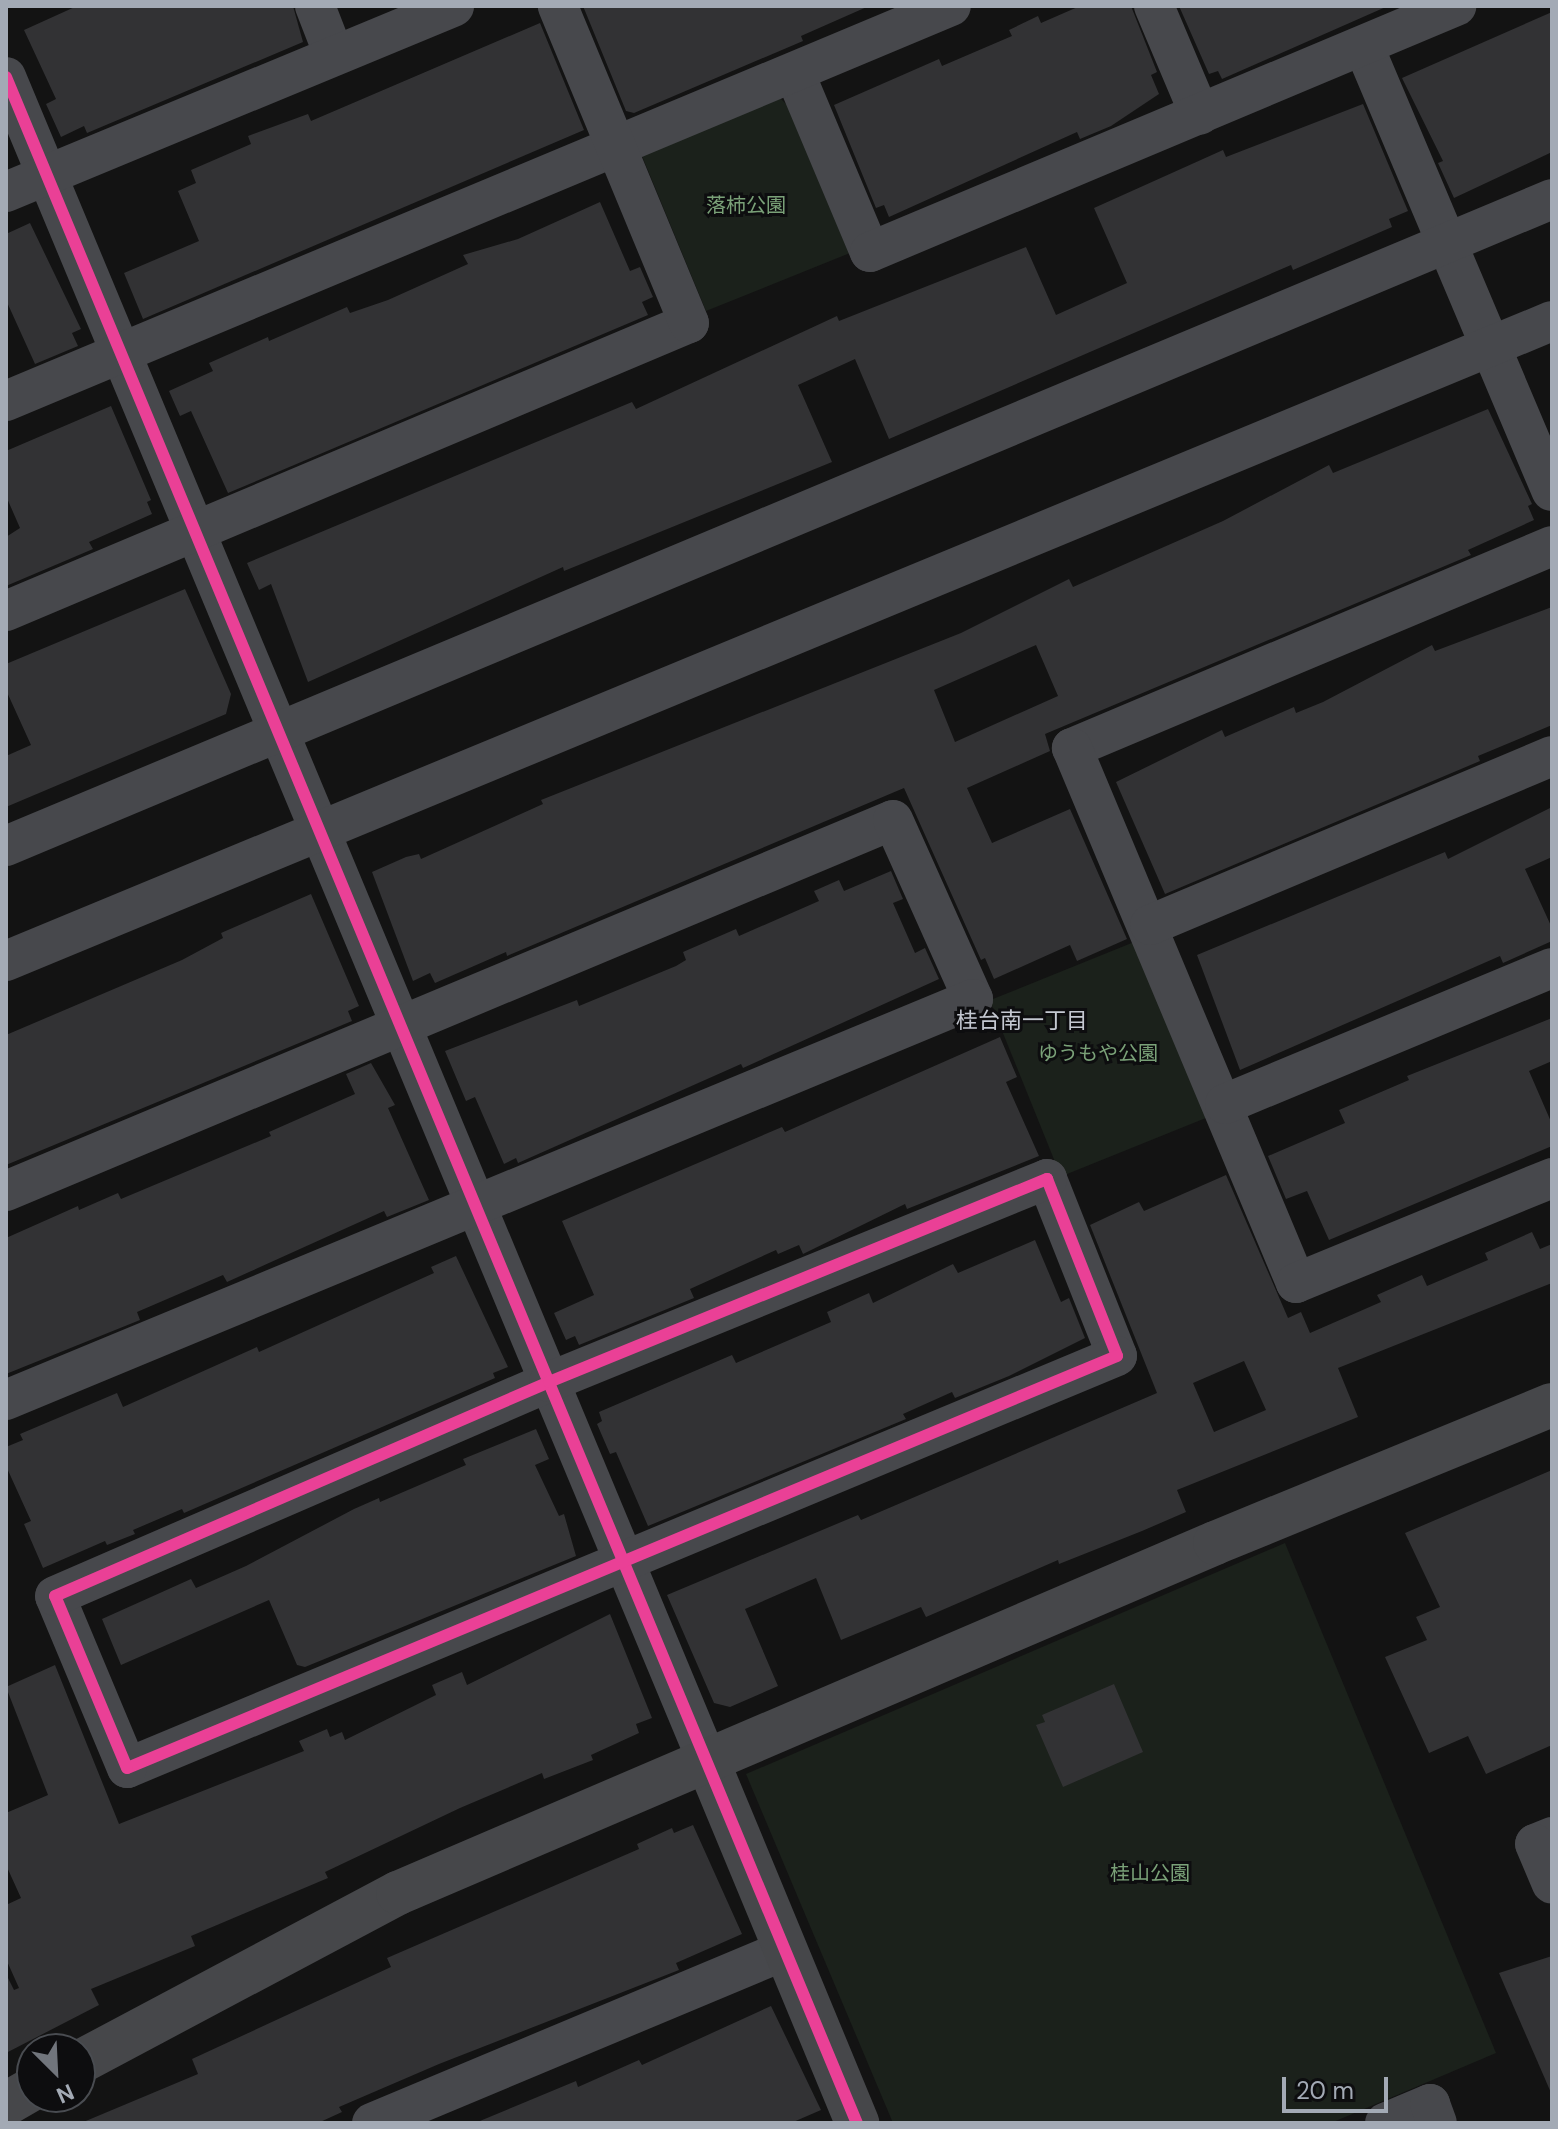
<!DOCTYPE html>
<meta charset="utf-8">
<style>
body{margin:0}
#map{position:relative;width:1558px;height:2129px;overflow:hidden;background:#131313;font-family:"DM Sans","Noto Sans JP",sans-serif}
div>[style]{position:absolute}
.green>*{inset:0;background:#1b211b;transform-origin:0 0}
.building>*{inset:0;background:#323234}
.street>*{height:40px;margin:-20px;padding:0 20px;transform-origin:20px;border-radius:20px;background:#47484c}
.secondary>*{height:44px;margin:-22px;padding:0 22px;transform-origin:22px;border-radius:22px;background:#46474a}
.cycleway>*{height:12px;margin:-6px;padding:0 6px;transform-origin:6px;border-radius:6px;background:#ea4096}
span{translate:-50% -50%;white-space:nowrap;text-align:center;line-height:1.15;-webkit-text-stroke:6px #0d0d0f;paint-order:stroke}
.park-label{font-size:20px;color:#7aa178}
.neighbourhood-label{font-size:22px;color:#c4c8d1}
.frame{position:absolute;inset:0;border:8px solid #a3aab5;pointer-events:none}
.north{position:absolute;left:16px;top:2033px;width:80px;height:80px;box-sizing:border-box;background:#0d0d0f;border:2px solid #494c51;border-radius:50%;rotate:156deg;font-size:22px;font-weight:700;line-height:32px;text-align:center;color:#a3aab5}
.north::after{content:'';display:block;margin:auto;width:28px;height:36px;background:#71757c;clip-path:polygon(50% 0,100% 100%,50% 72%,0 100%)}
.scale{position:absolute;left:1282px;top:2077px;width:106px;height:36px;box-sizing:border-box;border:4px solid #a3aab5;border-top:0;padding-left:10px;font-size:24px;line-height:28px;white-space:nowrap;color:#a3aab5;-webkit-text-stroke:6px #0d0d0f;paint-order:stroke}
</style>
<div id="map">
<div class="green">
<i style="clip-path:polygon(778px 96px,791px 109px,850px 253px,706px 311px,642px 156px)"></i>
<i style="left:1139px;top:940px;width:190px;height:161px;rotate:68deg"></i>
<i style="clip-path:polygon(1285px 1543px,1496px 2053px,1331px 2123px,893px 2123px,746px 1774px)"></i>
</div>
<div class="building">
<i style="clip-path:polygon(77px 6px,293px 6px,303px 42px,87px 133px,84px 126px,61px 137px,46px 104px,56px 99px,24px 30px)"></i>
<i style="clip-path:polygon(583px 6px,869px 6px,801px 36px,803px 41px,634px 113px,626px 111px)"></i>
<i style="clip-path:polygon(1080px 6px,1131px 6px,1157px 72px,1151px 75px,1159px 94px,1111px 126px,1080px 139px,1077px 132px,889px 217px,884px 205px,876px 208px,834px 105px,939px 59px,942px 66px,1012px 36px,1009px 30px,1038px 16px,1041px 23px)"></i>
<i style="clip-path:polygon(1179px 6px,1388px 6px,1222px 79px,1218px 71px,1209px 74px)"></i>
<i style="clip-path:polygon(1552px 12px,1552px 152px,1454px 198px,1438px 163px,1443px 161px,1402px 78px)"></i>
<i style="clip-path:polygon(540px 23px,584px 130px,143px 319px,124px 273px,199px 241px,178px 191px,196px 183px,191px 170px,251px 144px,248px 136px,308px 114px,311px 121px)"></i>
<i style="clip-path:polygon(1363px 104px,1408px 211px,1389px 219px,1392px 227px,1293px 270px,1291px 265px,889px 439px,855px 359px,798px 385px,832px 462px,564px 571px,563px 567px,308px 682px,271px 584px,259px 590px,247px 563px,632px 402px,636px 409px,837px 316px,839px 321px,1026px 247px,1056px 315px,1127px 283px,1094px 208px,1223px 150px,1226px 157px)"></i>
<i style="clip-path:polygon(600px 202px,630px 271px,640px 267px,653px 297px,642px 302px,648px 315px,228px 493px,191px 411px,180px 416px,169px 391px,213px 371px,209px 363px,268px 337px,269px 341px,347px 307px,350px 313px,388px 300px,468px 264px,463px 255px,518px 239px)"></i>
<i style="clip-path:polygon(30px 223px,81px 329px,72px 333px,78px 346px,35px 364px,6px 300px,6px 234px)"></i>
<i style="clip-path:polygon(111px 406px,151px 500px,147px 502px,152px 514px,89px 542px,93px 549px,6px 586px,6px 537px,20px 528px,6px 496px,6px 451px)"></i>
<i style="clip-path:polygon(evenodd,1488px 409px,1532px 504px,1528px 506px,1534px 520px,1468px 550px,1471px 555px,1045px 734px,1050px 751px,967px 788px,992px 843px,1070px 809px,1127px 939px,1077px 961px,1070px 945px,994px 979px,985px 958px,981px 960px,904px 788px,507px 956px,506px 952px,435px 983px,430px 973px,413px 981px,372px 872px,406px 857px,419px 854px,421px 859px,543px 804px,541px 800px,961px 633px,1069px 579px,1073px 587px,1223px 521px,1329px 465px,1333px 473px,1488px 409px,1036px 645px,1058px 696px,955px 742px,934px 690px,1036px 645px)"></i>
<i style="clip-path:polygon(185px 589px,231px 694px,226px 714px,6px 807px,6px 756px,31px 745px,6px 690px,6px 664px)"></i>
<i style="clip-path:polygon(1552px 607px,1552px 725px,1478px 756px,1480px 761px,1165px 894px,1116px 782px,1222px 730px,1225px 737px,1294px 707px,1296px 713px,1323px 702px,1432px 645px,1435px 651px)"></i>
<i style="clip-path:polygon(1552px 807px,1552px 857px,1525px 869px,1552px 928px,1552px 941px,1503px 963px,1500px 956px,1240px 1070px,1197px 955px,1445px 852px,1448px 859px)"></i>
<i style="clip-path:polygon(891px 871px,903px 899px,893px 903px,915px 953px,925px 948px,939px 979px,743px 1068px,741px 1064px,518px 1163px,516px 1158px,504px 1164px,475px 1097px,466px 1101px,445px 1051px,577px 1000px,579px 1006px,676px 966px,686px 960px,683px 952px,736px 929px,739px 936px,819px 901px,814px 891px,839px 880px,844px 891px)"></i>
<i style="clip-path:polygon(311px 894px,359px 1006px,348px 1011px,352px 1021px,6px 1165px,6px 1035px,182px 960px,223px 938px,221px 933px)"></i>
<i style="clip-path:polygon(1552px 1018px,1552px 1061px,1529px 1071px,1552px 1124px,1552px 1146px,1329px 1240px,1307px 1191px,1286px 1199px,1268px 1156px,1345px 1123px,1339px 1110px,1409px 1080px,1407px 1076px)"></i>
<i style="clip-path:polygon(1000px 1037px,1017px 1077px,1006px 1082px,1039px 1156px,907px 1209px,905px 1204px,803px 1254px,799px 1245px,778px 1254px,776px 1250px,690px 1289px,694px 1298px,579px 1345px,575px 1336px,566px 1340px,554px 1313px,594px 1295px,562px 1221px,782px 1127px,785px 1132px)"></i>
<i style="clip-path:polygon(371px 1063px,395px 1105px,388px 1108px,429px 1200px,387px 1217px,384px 1211px,227px 1282px,223px 1275px,137px 1312px,140px 1320px,6px 1374px,6px 1238px,78px 1206px,79px 1210px,118px 1193px,121px 1199px,271px 1136px,269px 1132px,355px 1094px,346px 1074px)"></i>
<i style="clip-path:polygon(evenodd,1226px 1175px,1288px 1318px,1301px 1312px,1310px 1333px,1381px 1302px,1377px 1295px,1422px 1275px,1427px 1286px,1488px 1260px,1485px 1253px,1532px 1232px,1540px 1249px,1552px 1244px,1552px 1283px,1338px 1368px,1358px 1417px,1177px 1490px,1186px 1512px,1142px 1531px,1059px 1564px,1058px 1560px,926px 1617px,921px 1607px,841px 1640px,816px 1578px,745px 1609px,778px 1686px,730px 1707px,714px 1703px,667px 1595px,858px 1515px,861px 1520px,1157px 1393px,1090px 1225px,1139px 1202px,1144px 1211px,1226px 1175px,1244px 1361px,1266px 1410px,1214px 1432px,1193px 1383px,1244px 1361px)"></i>
<i style="clip-path:polygon(1035px 1240px,1061px 1302px,1069px 1298px,1085px 1338px,1009px 1376px,955px 1398px,952px 1392px,903px 1414px,906px 1419px,648px 1526px,616px 1452px,610px 1454px,597px 1424px,602px 1421px,599px 1412px,732px 1355px,736px 1363px,831px 1322px,827px 1312px,869px 1293px,873px 1303px,953px 1264px,958px 1273px)"></i>
<i style="clip-path:polygon(456px 1256px,508px 1367px,493px 1373px,495px 1378px,184px 1513px,182px 1509px,133px 1530px,135px 1534px,107px 1545px,105px 1541px,43px 1568px,24px 1524px,31px 1521px,6px 1466px,6px 1447px,23px 1440px,20px 1434px,117px 1393px,123px 1407px,257px 1347px,259px 1352px,434px 1273px,431px 1267px)"></i>
<i style="clip-path:polygon(536px 1429px,549px 1459px,535px 1465px,559px 1516px,564px 1514px,576px 1556px,305px 1667px,297px 1665px,269px 1600px,121px 1665px,102px 1619px,191px 1579px,196px 1588px,246px 1566px,354px 1509px,379px 1498px,380px 1502px,466px 1465px,463px 1459px)"></i>
<i style="clip-path:polygon(1552px 1470px,1552px 1745px,1486px 1774px,1468px 1736px,1429px 1753px,1385px 1657px,1427px 1640px,1416px 1617px,1440px 1607px,1405px 1533px)"></i>
<i style="clip-path:polygon(610px 1614px,652px 1718px,636px 1724px,639px 1733px,591px 1755px,593px 1760px,544px 1779px,542px 1773px,460px 1808px,325px 1872px,328px 1878px,191px 1936px,195px 1946px,91px 1989px,99px 2005px,6px 2053px,6px 1974px,14px 1990px,19px 1988px,6px 1959px,6px 1905px,21px 1898px,6px 1865px,6px 1813px,48px 1795px,6px 1687px,55px 1665px,119px 1824px,304px 1751px,299px 1741px,327px 1729px,330px 1737px,342px 1732px,345px 1740px,436px 1695px,432px 1685px,462px 1672px,467px 1685px)"></i>
<i style="clip-path:polygon(1114px 1684px,1143px 1752px,1063px 1787px,1036px 1725px,1045px 1722px,1042px 1715px)"></i>
<i style="clip-path:polygon(693px 1825px,742px 1934px,676px 1963px,679px 1970px,439px 2064px,339px 2107px,342px 2112px,318px 2123px,81px 2123px,198px 2074px,192px 2059px,391px 1967px,387px 1958px,639px 1849px,637px 1844px,672px 1828px,674px 1833px)"></i>
<i style="clip-path:polygon(1552px 1956px,1552px 2095px,1499px 1973px)"></i>
<i style="clip-path:polygon(771px 2006px,821px 2110px,791px 2123px,475px 2123px,576px 2081px,578px 2087px,639px 2060px,642px 2065px)"></i>
</div>
<div class="street">
<i style="left:315px;top:6px;width:53px;rotate:68.8deg"></i>
<i style="left:1154px;top:6px;width:118px;rotate:67.1deg"></i>
<i style="left:1364px;top:47px;width:482px;rotate:67.1deg"></i>
<i style="left:795px;top:74px;width:193px;rotate:67.2deg"></i>
<i style="left:870px;top:252px;width:636px;rotate:-22.77deg"></i>
<i style="left:6px;top:77px;width:1823px;rotate:67.39deg"></i>
<i style="left:6px;top:192px;width:485px;rotate:-22.5deg"></i>
<i style="left:6px;top:401px;width:1024px;rotate:-22.68deg"></i>
<i style="left:1552px;top:546px;width:521px;rotate:157.18deg"></i>
<i style="left:1072px;top:748px;width:580px;rotate:67.28deg"></i>
<i style="left:1296px;top:1283px;width:277px;rotate:-22.3deg"></i>
<i style="left:6px;top:611px;width:741px;rotate:-22.86deg"></i>
<i style="left:689px;top:323px;width:343px;rotate:-112.5deg"></i>
<i style="left:6px;top:846px;width:1676px;rotate:-22.71deg"></i>
<i style="left:1150px;top:925px;width:436px;rotate:-22.8deg"></i>
<i style="left:6px;top:961px;width:1673px;rotate:-22.49deg"></i>
<i style="left:1225px;top:1104px;width:354px;rotate:-22.6deg"></i>
<i style="left:1047px;top:1179px;width:190px;rotate:68.4deg"></i>
<i style="left:1117px;top:1356px;width:1072px;rotate:157.4deg"></i>
<i style="left:127px;top:1768px;width:186px;rotate:-112.7deg"></i>
<i style="left:55px;top:1596px;width:538px;rotate:-23.42deg"></i>
<i style="left:549px;top:1382px;width:538px;rotate:-22.18deg"></i>
<i style="left:6px;top:1191px;width:961px;rotate:-22.7deg"></i>
<i style="left:893px;top:820px;width:196px;rotate:65.9deg"></i>
<i style="left:973px;top:999px;width:1047px;rotate:157.48deg"></i>
<i style="left:1552px;top:1837px;width:18px;rotate:158deg"></i>
<i style="left:1535px;top:1844px;width:43px;rotate:67deg"></i>
<i style="left:372px;top:2123px;width:449px;rotate:-22.7deg"></i>
<i style="left:1385px;top:2123px;width:49px;rotate:-22.9deg"></i>
<i style="left:1430px;top:2104px;width:20px;rotate:70deg"></i>
</div>
<div class="secondary">
<i style="left:707px;top:1760px;width:393px;rotate:67.5deg"></i>
<i style="left:80px;top:2062px;width:360px;rotate:-28deg"></i>
<i style="left:398px;top:1893px;width:889px;rotate:-23.19deg"></i>
<i style="left:1215px;top:1543px;width:364px;rotate:-22.3deg"></i>
<i style="left:6px;top:2104px;width:30px;rotate:-30deg"></i>
</div>
<div class="cycleway">
<i style="left:6px;top:77px;width:2216px;rotate:67.42deg"></i>
<i style="left:1047px;top:1179px;width:190px;rotate:68.4deg"></i>
<i style="left:1117px;top:1356px;width:1072px;rotate:157.4deg"></i>
<i style="left:127px;top:1768px;width:186px;rotate:-112.7deg"></i>
<i style="left:55px;top:1596px;width:538px;rotate:-23.42deg"></i>
<i style="left:549px;top:1382px;width:538px;rotate:-22.18deg"></i>
</div>
<div class="park-label">
<span style="left:746px;top:205px">落柿公園</span>
<span style="left:1098px;top:1053px">ゆうもや公園</span>
<span style="left:1150px;top:1873px">桂山公園</span>
</div>
<div class="neighbourhood-label">
<span style="left:1022px;top:1021px">桂台南一丁目</span>
</div>
<div class="frame"></div>
<div class="north">N</div>
<div class="scale">20 m</div>
</div>
